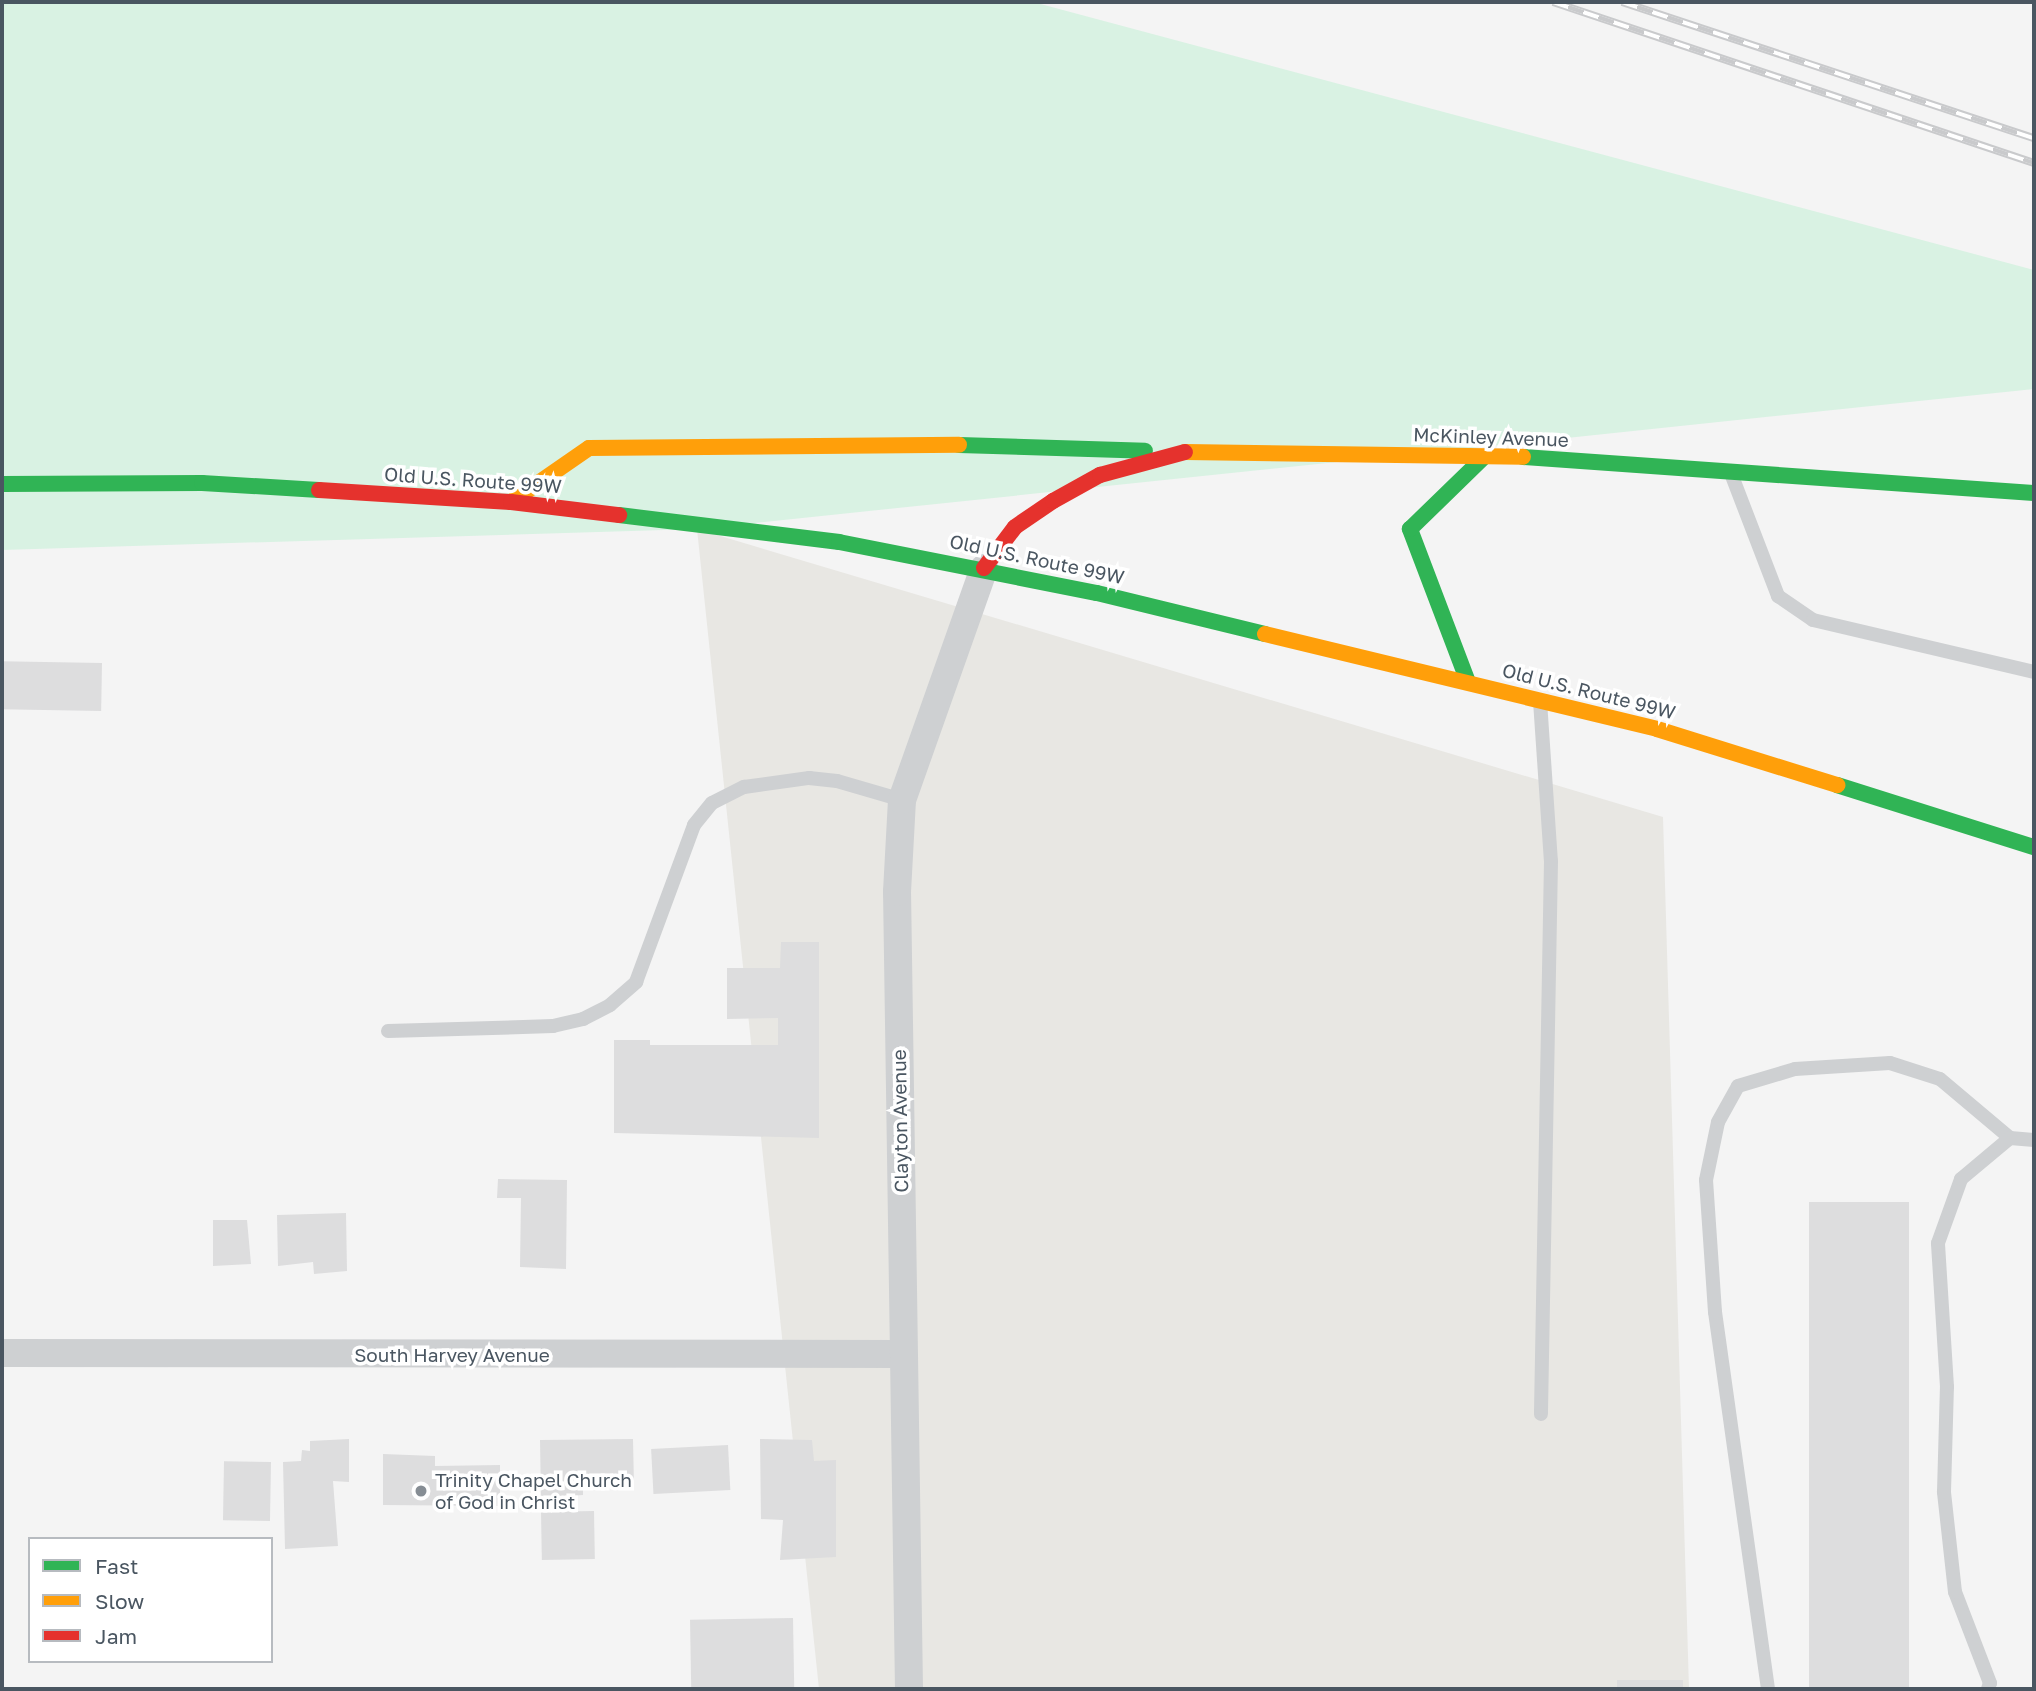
<!DOCTYPE html>
<style>
body{margin:0}
#map{position:relative;width:2036px;height:1691px;overflow:hidden;background:#f4f4f4;font-family:"Golos Text",sans-serif}
div>[style]{position:absolute}
.commercial>*{inset:0;background:#e8e7e3}
.green>*{inset:0;background:#d9f2e3}
.building>*{inset:0;background:#ddddde;transform-origin:0 0}
.lane>*{height:14px;margin:-7px;padding:0 7px;transform-origin:7px;border-radius:7px;background:#ced0d2}
.street>*{height:28px;margin:-14px;padding:0 14px;transform-origin:14px;border-radius:14px;background:#ced0d2}
.fast>*{height:16px;margin:-8px;padding:0 8px;transform-origin:8px;border-radius:8px;background:#30b455}
.slow>*{height:16px;margin:-8px;padding:0 8px;transform-origin:8px;border-radius:8px;background:#ff9f0a}
.jam>*{height:16px;margin:-8px;padding:0 8px;transform-origin:8px;border-radius:8px;background:#e5322d}
.rail>*{height:8px;margin-top:-4px;transform-origin:0;background:repeating-linear-gradient(90deg,#fff 0 16px,#c9cacc 0 32px);box-sizing:border-box;border-block:2px solid #c9cacc}
.dots>*{width:19px;height:19px;translate:-50% -50%;box-sizing:border-box;border:4px solid #fff;border-radius:50%}
span{translate:-50% -50%;white-space:nowrap;text-align:center;line-height:1.15;-webkit-text-stroke:7px #fff;paint-order:stroke}
.street-label{font-size:19px;color:#4a5661}
.poi-label{font-size:19px;color:#4a5661}
.left{translate:0 -50%;text-align:left}
.frame{position:absolute;inset:0;border:4px solid #4a5661;pointer-events:none}
.legend{position:absolute;left:28px;top:1537px;width:245px;height:126px;box-sizing:border-box;background:#fff;border:2px solid #b7bbc0;margin:0;padding:9px 12px;list-style:none;font-size:21px;color:#4a5661}
.legend li{display:flex;align-items:center;gap:14px;height:35px}
.legend b{width:35px;border:2px solid #b7bbc0}
</style>
<div id="map">
<div class="commercial">
<i style="clip-path:polygon(697px 529px,1663px 817px,1689px 1689px,819px 1689px)"></i>
</div>
<div class="green">
<i style="clip-path:polygon(2px 2px,1033px 2px,2034px 270px,2034px 389px,697px 529px,2px 550px)"></i>
</div>
<div class="building">
<i style="left:102px;top:663px;width:48px;height:100px;rotate:91deg"></i>
<i style="clip-path:polygon(781px 942px,819px 942px,819px 1138px,614px 1133px,614px 1040px,650px 1040px,650px 1045px,778px 1045px,778px 1018px,727px 1019px,727px 968px,780px 968px)"></i>
<i style="clip-path:polygon(498px 1179px,567px 1180px,566px 1269px,520px 1267px,521px 1198px,497px 1198px)"></i>
<i style="left:1809px;top:1202px;width:100px;height:487px"></i>
<i style="clip-path:polygon(346px 1213px,347px 1271px,314px 1274px,313px 1262px,278px 1266px,277px 1215px)"></i>
<i style="clip-path:polygon(213px 1220px,247px 1220px,251px 1264px,213px 1266px)"></i>
<i style="clip-path:polygon(349px 1439px,349px 1482px,333px 1481px,338px 1546px,285px 1549px,283px 1462px,301px 1461px,302px 1450px,310px 1451px,310px 1441px)"></i>
<i style="clip-path:polygon(633px 1439px,634px 1486px,583px 1486px,583px 1495px,541px 1498px,540px 1440px)"></i>
<i style="clip-path:polygon(760px 1439px,812px 1440px,814px 1461px,836px 1460px,836px 1557px,780px 1560px,783px 1520px,761px 1519px)"></i>
<i style="left:728px;top:1445px;width:45px;height:77px;rotate:87deg"></i>
<i style="clip-path:polygon(383px 1454px,435px 1456px,435px 1466px,500px 1465px,500px 1506px,383px 1505px)"></i>
<i style="left:271px;top:1462px;width:59px;height:47px;rotate:91deg"></i>
<i style="left:594px;top:1511px;width:48px;height:53px;rotate:89deg"></i>
<i style="left:793px;top:1618px;width:71px;height:103px;rotate:89deg"></i>
<i style="left:1683px;top:1680px;width:9px;height:66px;rotate:90deg"></i>
</div>
<div class="lane">
<i style="left:1732px;top:476px;width:129px;rotate:69deg"></i>
<i style="left:1778px;top:596px;width:42px;rotate:34.4deg"></i>
<i style="left:1813px;top:620px;width:227px;rotate:13.2deg"></i>
<i style="left:1540px;top:701px;width:160px;rotate:86.1deg"></i>
<i style="left:1551px;top:861px;width:553px;rotate:91.04deg"></i>
<i style="left:388px;top:1031px;width:165px;rotate:-1.7deg"></i>
<i style="left:553px;top:1026px;width:31px;rotate:-13deg"></i>
<i style="left:583px;top:1019px;width:30px;rotate:-27deg"></i>
<i style="left:610px;top:1005px;width:35px;rotate:-41deg"></i>
<i style="left:636px;top:982px;width:167px;rotate:-69.7deg"></i>
<i style="left:694px;top:825px;width:28px;rotate:-51deg"></i>
<i style="left:712px;top:803px;width:36px;rotate:-27deg"></i>
<i style="left:744px;top:787px;width:66px;rotate:-7.9deg"></i>
<i style="left:809px;top:778px;width:28px;rotate:6deg"></i>
<i style="left:837px;top:781px;width:68px;rotate:16.3deg"></i>
<i style="left:1768px;top:1689px;width:381px;rotate:-98deg"></i>
<i style="left:1715px;top:1312px;width:132px;rotate:-93.9deg"></i>
<i style="left:1706px;top:1180px;width:59px;rotate:-78.3deg"></i>
<i style="left:1718px;top:1122px;width:41px;rotate:-60.9deg"></i>
<i style="left:1738px;top:1086px;width:59px;rotate:-16.6deg"></i>
<i style="left:1795px;top:1069px;width:95px;rotate:-3.6deg"></i>
<i style="left:1890px;top:1063px;width:52px;rotate:17.7deg"></i>
<i style="left:1940px;top:1079px;width:92px;rotate:40.1deg"></i>
<i style="left:2010px;top:1138px;width:24px;rotate:5deg"></i>
<i style="left:1988px;top:1689px;width:6px;rotate:-72deg"></i>
<i style="left:1990px;top:1683px;width:97px;rotate:-111deg"></i>
<i style="left:1955px;top:1592px;width:101px;rotate:-96.3deg"></i>
<i style="left:1944px;top:1492px;width:105px;rotate:-88.4deg"></i>
<i style="left:1947px;top:1387px;width:144px;rotate:-93.6deg"></i>
<i style="left:1938px;top:1243px;width:68px;rotate:-70.2deg"></i>
<i style="left:1961px;top:1179px;width:64px;rotate:-39.9deg"></i>
</div>
<div class="street">
<i style="left:2px;top:1353px;width:900px;rotate:0.06deg"></i>
<i style="left:909px;top:1689px;width:797px;rotate:-90.86deg"></i>
<i style="left:897px;top:892px;width:92px;rotate:-86.9deg"></i>
<i style="left:902px;top:800px;width:246px;rotate:-70.5deg"></i>
</div>
<div class="fast">
<i style="left:959px;top:445px;width:186px;rotate:1.8deg"></i>
<i style="left:1523px;top:457px;width:512px;rotate:4.03deg"></i>
<i style="left:2px;top:484px;width:200px;rotate:-0.3deg"></i>
<i style="left:202px;top:483px;width:117px;rotate:3.4deg"></i>
<i style="left:619px;top:515px;width:222px;rotate:7deg"></i>
<i style="left:839px;top:542px;width:263px;rotate:11.2deg"></i>
<i style="left:1097px;top:593px;width:173px;rotate:13.7deg"></i>
<i style="left:1468px;top:682px;width:164px;rotate:-110.8deg"></i>
<i style="left:1410px;top:529px;width:102px;rotate:-44.2deg"></i>
<i style="left:1837px;top:785px;width:207px;rotate:17.5deg"></i>
</div>
<div class="slow">
<i style="left:1185px;top:452px;width:338px;rotate:0.8deg"></i>
<i style="left:511px;top:502px;width:95px;rotate:-34.7deg"></i>
<i style="left:589px;top:448px;width:370px;rotate:-0.5deg"></i>
<i style="left:1265px;top:634px;width:403px;rotate:13.6deg"></i>
<i style="left:1657px;top:729px;width:189px;rotate:17.3deg"></i>
</div>
<div class="jam">
<i style="left:319px;top:490px;width:192px;rotate:3.6deg"></i>
<i style="left:511px;top:502px;width:109px;rotate:6.9deg"></i>
<i style="left:984px;top:568px;width:51px;rotate:-52.9deg"></i>
<i style="left:1015px;top:527px;width:46px;rotate:-34.4deg"></i>
<i style="left:1053px;top:501px;width:54px;rotate:-29deg"></i>
<i style="left:1100px;top:475px;width:88px;rotate:-15.1deg"></i>
</div>
<div class="rail">
<i style="left:1553px;top:2px;width:507px;rotate:18.51deg"></i>
<i style="left:1622px;top:2px;width:434px;rotate:18.3deg"></i>
</div>
<div class="dots">
<i style="left:421px;top:1491px;background:#868d94"></i>
</div>
<div class="street-label">
<span style="left:1491px;top:437px;rotate:2deg">McKinley Avenue</span>
<span style="left:473px;top:480px;rotate:4deg">Old U.S. Route 99W</span>
<span style="left:1037px;top:559px;rotate:12deg">Old U.S. Route 99W</span>
<span style="left:1589px;top:691px;rotate:14deg">Old U.S. Route 99W</span>
<span style="left:900px;top:1121px;rotate:-91deg">Clayton Avenue</span>
<span style="left:452px;top:1355px">South Harvey Avenue</span>
</div>
<div class="poi-label">
<span class="left" style="left:435px;top:1491px">Trinity Chapel Church<br>of God in Christ</span>
</div>
<div class="frame"></div>
<ul class="legend">
<li><b style="height:9px;background:#30b455"></b>Fast</li>
<li><b style="height:9px;background:#ff9f0a"></b>Slow</li>
<li><b style="height:9px;background:#e5322d"></b>Jam</li>
</ul>
</div>
